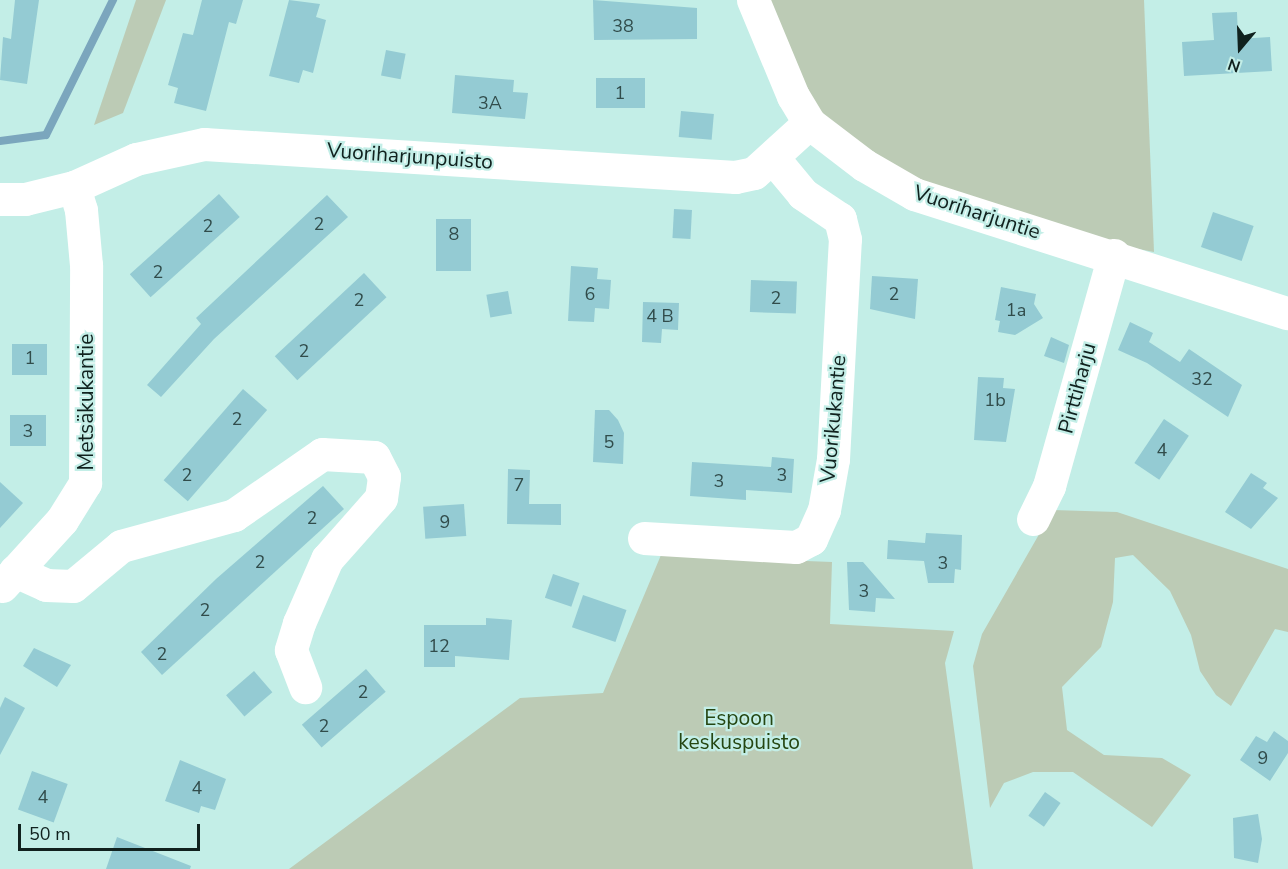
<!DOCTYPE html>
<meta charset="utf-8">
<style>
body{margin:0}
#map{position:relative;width:1288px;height:869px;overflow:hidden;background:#c3eee7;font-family:"Nunito Sans",sans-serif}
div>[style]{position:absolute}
.green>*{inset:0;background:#bccbb5}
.stream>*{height:8px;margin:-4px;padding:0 4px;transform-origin:4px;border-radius:4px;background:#7ba6bd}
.building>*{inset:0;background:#94cbd3;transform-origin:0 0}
.minor>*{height:33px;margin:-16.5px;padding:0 16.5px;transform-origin:16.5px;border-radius:16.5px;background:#fff}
span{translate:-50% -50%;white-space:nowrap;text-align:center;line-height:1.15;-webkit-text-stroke:4.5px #c3eee7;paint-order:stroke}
.number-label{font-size:18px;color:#314c4b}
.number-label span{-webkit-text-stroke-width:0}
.street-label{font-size:21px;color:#10211e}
.park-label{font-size:21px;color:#254612}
.north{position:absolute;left:1210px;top:18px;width:60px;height:60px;-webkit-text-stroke:4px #c3eee7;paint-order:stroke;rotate:199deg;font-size:16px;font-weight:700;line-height:24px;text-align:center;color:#10211e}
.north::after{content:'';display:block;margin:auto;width:21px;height:27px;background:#10211e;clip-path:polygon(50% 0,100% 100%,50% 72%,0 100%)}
.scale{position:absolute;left:18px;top:824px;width:182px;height:27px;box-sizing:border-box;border:3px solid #10211e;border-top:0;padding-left:8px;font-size:18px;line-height:21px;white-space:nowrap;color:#10211e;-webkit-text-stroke:4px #c3eee7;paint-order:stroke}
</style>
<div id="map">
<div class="green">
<i style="clip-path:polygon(136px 0,166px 0,123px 113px,94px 125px)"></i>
<i style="clip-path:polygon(764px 0,1144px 0,1154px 252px,1081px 238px,922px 186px,824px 118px,782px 54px)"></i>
<i style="clip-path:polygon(1053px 510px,1117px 512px,1288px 569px,1288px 632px,1275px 629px,1231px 706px,1216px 695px,1200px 671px,1191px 635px,1170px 591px,1133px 555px,1115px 558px,1113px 602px,1101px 647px,1062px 687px,1067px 730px,1104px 755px,1162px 758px,1191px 775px,1152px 827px,1073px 772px,1033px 772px,1004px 783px,990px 808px,973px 666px,982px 634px)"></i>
<i style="clip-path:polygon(661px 555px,832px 562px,830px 624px,954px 631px,945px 663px,973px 869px,289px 869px,520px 698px,603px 693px)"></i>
</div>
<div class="stream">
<i style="left:0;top:141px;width:46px;rotate:-7.4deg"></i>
<i style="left:46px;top:135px;width:151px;rotate:-63.6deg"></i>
</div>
<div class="building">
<i style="clip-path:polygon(15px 0,39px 0,27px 84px,0 80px,3px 37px,11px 39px)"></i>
<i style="clip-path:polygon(202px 0,243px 0,236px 24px,229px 22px,206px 111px,174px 103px,178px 88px,168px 85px,183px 33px,193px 35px)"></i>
<i style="clip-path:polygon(289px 0,320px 4px,316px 17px,326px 20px,313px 73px,303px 70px,299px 83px,269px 76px)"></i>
<i style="clip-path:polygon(593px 0,697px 8px,697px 39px,594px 40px)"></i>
<i style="clip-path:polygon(1237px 12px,1238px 39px,1270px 37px,1272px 71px,1184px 76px,1182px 42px,1214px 40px,1212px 13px)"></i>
<i style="left:386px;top:50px;width:20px;height:26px;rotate:11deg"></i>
<i style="clip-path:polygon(455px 75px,514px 80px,513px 92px,528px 93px,525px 119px,452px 113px)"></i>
<i style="left:596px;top:78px;width:49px;height:30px"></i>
<i style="left:681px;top:111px;width:33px;height:26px;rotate:5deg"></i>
<i style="left:219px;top:194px;width:31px;height:120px;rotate:48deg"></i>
<i style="clip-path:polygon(327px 195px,348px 217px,214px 339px,161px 397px,147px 385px,201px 324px,196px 318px)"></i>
<i style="left:674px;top:209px;width:18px;height:29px;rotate:3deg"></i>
<i style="left:1213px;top:212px;width:43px;height:37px;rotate:19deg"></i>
<i style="left:471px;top:219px;width:52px;height:35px;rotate:90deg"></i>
<i style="clip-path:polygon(571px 266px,598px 268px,597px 279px,611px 280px,609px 309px,595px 308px,594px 322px,568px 321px)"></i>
<i style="left:364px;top:273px;width:33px;height:122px;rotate:47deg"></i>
<i style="clip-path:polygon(872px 276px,918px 279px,915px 319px,870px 309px)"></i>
<i style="left:751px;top:280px;width:46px;height:32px;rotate:2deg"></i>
<i style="clip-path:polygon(1001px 287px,1036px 294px,1034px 304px,1043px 318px,1015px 335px,998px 332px,1000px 321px,995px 320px)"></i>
<i style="left:508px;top:291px;width:23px;height:22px;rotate:80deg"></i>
<i style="clip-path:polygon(643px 302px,679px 303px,678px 330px,662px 329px,661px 343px,642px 342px)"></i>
<i style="clip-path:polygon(1130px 322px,1153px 333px,1149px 342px,1180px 362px,1189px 349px,1242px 385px,1228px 417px,1147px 363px,1118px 350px)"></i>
<i style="clip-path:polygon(1051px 337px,1069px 345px,1064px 363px,1044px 356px)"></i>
<i style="left:12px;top:344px;width:35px;height:31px"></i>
<i style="clip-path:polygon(978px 377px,1004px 378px,1003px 388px,1015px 389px,1006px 442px,974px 440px)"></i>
<i style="left:243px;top:389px;width:32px;height:121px;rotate:41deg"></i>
<i style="clip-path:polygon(595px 410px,609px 410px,618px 420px,624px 433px,623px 464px,593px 462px)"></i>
<i style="left:46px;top:415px;width:31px;height:36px;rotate:90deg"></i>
<i style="left:1164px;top:419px;width:30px;height:53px;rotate:34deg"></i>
<i style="clip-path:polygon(772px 457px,794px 459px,792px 493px,746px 490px,746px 500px,690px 496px,692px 462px,771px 467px)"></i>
<i style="clip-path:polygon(508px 469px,530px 470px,529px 504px,561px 504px,561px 525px,507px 524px)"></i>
<i style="clip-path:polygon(1251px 473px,1267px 483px,1263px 488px,1278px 498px,1251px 529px,1225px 512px)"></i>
<i style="clip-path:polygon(0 482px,23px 503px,0 528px)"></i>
<i style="clip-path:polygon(323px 486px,344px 509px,162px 675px,141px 652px,216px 579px)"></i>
<i style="left:464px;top:504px;width:32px;height:41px;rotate:86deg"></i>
<i style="clip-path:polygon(926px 533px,962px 535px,961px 570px,955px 569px,954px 583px,928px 583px,924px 561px,887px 559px,888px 540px,925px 543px)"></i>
<i style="clip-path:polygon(847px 562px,863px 562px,895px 599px,876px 598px,875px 612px,849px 610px)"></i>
<i style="left:553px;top:574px;width:28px;height:25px;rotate:19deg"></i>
<i style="left:583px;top:595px;width:46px;height:34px;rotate:19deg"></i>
<i style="clip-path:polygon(486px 618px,512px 620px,509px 660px,455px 656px,455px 667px,424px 667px,424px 625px,486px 625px)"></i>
<i style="clip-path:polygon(34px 648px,71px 665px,57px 687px,23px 666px)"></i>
<i style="left:366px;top:669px;width:30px;height:85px;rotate:49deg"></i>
<i style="left:254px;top:671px;width:28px;height:37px;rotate:49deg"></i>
<i style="clip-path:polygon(5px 697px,25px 708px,0 755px,0 708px)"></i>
<i style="clip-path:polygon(1274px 731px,1288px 741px,1288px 753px,1270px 781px,1240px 760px,1256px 736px,1267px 742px)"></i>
<i style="clip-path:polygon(180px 760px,226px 779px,215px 810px,201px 806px,199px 813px,165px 801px)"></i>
<i style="left:32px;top:771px;width:38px;height:41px;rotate:20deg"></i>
<i style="left:1045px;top:792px;width:19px;height:29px;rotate:35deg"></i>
<i style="clip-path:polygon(1258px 814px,1262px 839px,1258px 863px,1234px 858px,1233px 818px)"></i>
<i style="clip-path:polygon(117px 837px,191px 866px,190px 869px,106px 869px)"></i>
</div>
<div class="minor">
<i style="left:753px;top:0;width:104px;rotate:67.4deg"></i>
<i style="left:793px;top:96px;width:31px;rotate:59deg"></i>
<i style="left:809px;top:123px;width:69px;rotate:37.4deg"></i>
<i style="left:864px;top:165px;width:58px;rotate:30.1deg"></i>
<i style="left:914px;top:194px;width:392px;rotate:17.7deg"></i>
<i style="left:0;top:199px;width:25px"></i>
<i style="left:25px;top:199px;width:50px;rotate:-13.8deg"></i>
<i style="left:74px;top:187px;width:68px;rotate:-24.3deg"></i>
<i style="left:136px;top:159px;width:70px;rotate:-12.4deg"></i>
<i style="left:204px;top:144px;width:532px;rotate:3.56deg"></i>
<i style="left:735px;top:177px;width:19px;rotate:-12deg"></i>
<i style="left:754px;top:173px;width:74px;rotate:-42.3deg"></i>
<i style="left:1033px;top:519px;width:37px;rotate:-64deg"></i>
<i style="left:1049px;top:486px;width:240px;rotate:-74.3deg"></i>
<i style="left:644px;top:538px;width:152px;rotate:3.4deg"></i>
<i style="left:796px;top:547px;width:17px;rotate:-28deg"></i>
<i style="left:811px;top:539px;width:32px;rotate:-66deg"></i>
<i style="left:824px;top:510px;width:52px;rotate:-80deg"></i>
<i style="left:833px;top:459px;width:220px;rotate:-86.9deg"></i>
<i style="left:845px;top:239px;width:21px;rotate:-104deg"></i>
<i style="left:840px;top:219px;width:45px;rotate:-146deg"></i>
<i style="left:803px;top:194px;width:47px;rotate:-129.8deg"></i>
<i style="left:15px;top:571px;width:34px;rotate:24deg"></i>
<i style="left:46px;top:585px;width:27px;rotate:2deg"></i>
<i style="left:73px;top:586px;width:62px;rotate:-39.8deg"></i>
<i style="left:121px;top:546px;width:117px;rotate:-15.3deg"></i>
<i style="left:234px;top:515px;width:107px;rotate:-34.7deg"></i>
<i style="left:322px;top:454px;width:52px;rotate:3.3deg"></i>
<i style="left:374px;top:457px;width:22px;rotate:63deg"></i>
<i style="left:384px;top:477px;width:21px;rotate:98deg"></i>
<i style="left:381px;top:498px;width:81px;rotate:131.5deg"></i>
<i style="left:327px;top:559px;width:70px;rotate:113.6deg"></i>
<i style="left:299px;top:623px;width:28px;rotate:107deg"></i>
<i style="left:291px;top:650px;width:40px;rotate:69deg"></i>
<i style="left:2px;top:586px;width:89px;rotate:-47.7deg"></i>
<i style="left:62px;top:520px;width:44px;rotate:-58.1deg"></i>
<i style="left:85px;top:483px;width:218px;rotate:-89.7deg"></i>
<i style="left:86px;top:265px;width:55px;rotate:-95.2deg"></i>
<i style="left:81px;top:210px;width:24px;rotate:-107deg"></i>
</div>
<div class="number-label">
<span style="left:623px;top:26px">38</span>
<span style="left:620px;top:93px">1</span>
<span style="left:490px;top:103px">3A</span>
<span style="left:319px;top:224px">2</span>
<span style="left:208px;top:226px">2</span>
<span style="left:454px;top:234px">8</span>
<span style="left:158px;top:272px">2</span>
<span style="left:590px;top:294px">6</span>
<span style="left:894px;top:294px">2</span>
<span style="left:776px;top:298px">2</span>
<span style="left:359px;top:300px">2</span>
<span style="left:1016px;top:310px">1a</span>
<span style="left:660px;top:316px">4 B</span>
<span style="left:304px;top:351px">2</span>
<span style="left:30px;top:358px">1</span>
<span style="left:1202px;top:379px">32</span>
<span style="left:995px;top:400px">1b</span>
<span style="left:237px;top:419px">2</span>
<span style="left:28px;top:431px">3</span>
<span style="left:609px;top:442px">5</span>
<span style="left:1162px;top:450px">4</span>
<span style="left:187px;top:475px">2</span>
<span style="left:782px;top:475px">3</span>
<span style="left:719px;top:481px">3</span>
<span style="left:519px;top:485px">7</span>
<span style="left:312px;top:518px">2</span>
<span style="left:445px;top:522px">9</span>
<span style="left:260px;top:562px">2</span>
<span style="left:943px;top:563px">3</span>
<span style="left:864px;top:591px">3</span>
<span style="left:205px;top:610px">2</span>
<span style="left:439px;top:646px">12</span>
<span style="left:162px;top:654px">2</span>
<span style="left:363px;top:692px">2</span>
<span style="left:324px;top:726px">2</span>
<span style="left:1263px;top:758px">9</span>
<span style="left:197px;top:788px">4</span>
<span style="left:43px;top:797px">4</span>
</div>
<div class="street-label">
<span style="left:410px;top:156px;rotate:4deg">Vuoriharjunpuisto</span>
<span style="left:977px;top:212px;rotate:18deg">Vuoriharjuntie</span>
<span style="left:1077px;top:388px;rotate:-75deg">Pirttiharju</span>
<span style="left:86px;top:402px;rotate:-90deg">Metsäkukantie</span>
<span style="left:833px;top:419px;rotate:-85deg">Vuorikukantie</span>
</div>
<div class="park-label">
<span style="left:739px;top:730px">Espoon<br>keskuspuisto</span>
</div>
<div class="north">N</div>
<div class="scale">50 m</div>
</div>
